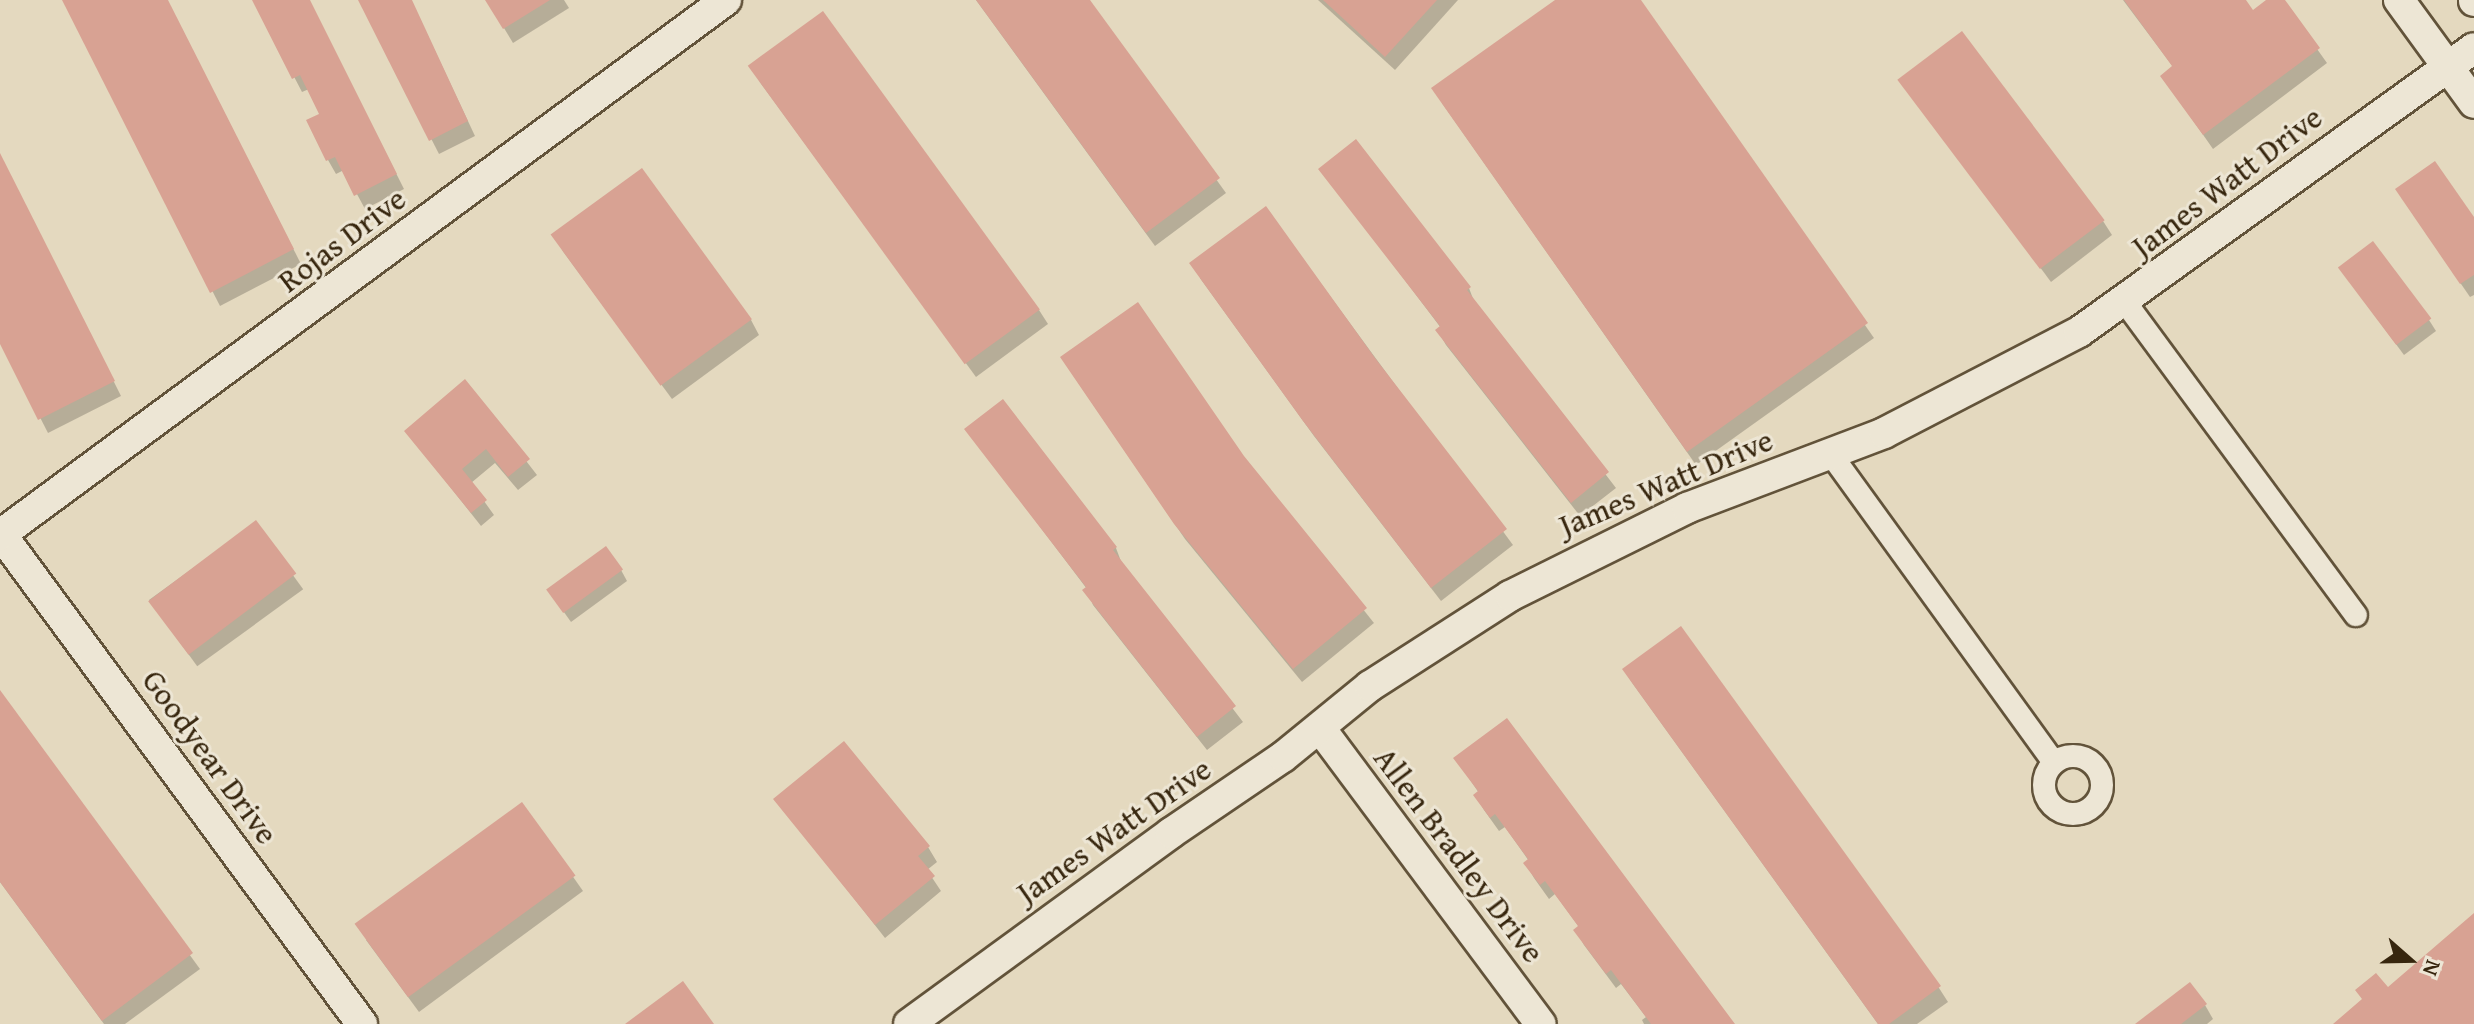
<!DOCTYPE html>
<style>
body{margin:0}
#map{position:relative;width:2474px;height:1024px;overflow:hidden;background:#e4d9bf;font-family:"Gentium Book Plus",serif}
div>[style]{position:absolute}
.shadow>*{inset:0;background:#0003;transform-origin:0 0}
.building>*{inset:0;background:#d8a293;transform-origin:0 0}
.roads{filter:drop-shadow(2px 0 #62533a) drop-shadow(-2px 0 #62533a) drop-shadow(0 2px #62533a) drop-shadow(0 -2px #62533a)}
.street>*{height:22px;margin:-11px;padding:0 11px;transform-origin:11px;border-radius:11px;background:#ede6d5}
.street>.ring{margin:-11px;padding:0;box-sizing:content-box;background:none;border:22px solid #ede6d5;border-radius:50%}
.secondary>*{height:30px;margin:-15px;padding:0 15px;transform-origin:15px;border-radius:15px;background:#ede6d5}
span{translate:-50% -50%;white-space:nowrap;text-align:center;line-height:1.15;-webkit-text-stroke:6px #ede6d5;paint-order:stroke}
.street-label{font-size:32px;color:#37260e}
.north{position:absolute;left:2370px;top:920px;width:80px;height:80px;-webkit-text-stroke:6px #ede6d5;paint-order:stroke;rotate:110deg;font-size:22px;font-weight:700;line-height:32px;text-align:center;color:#37260e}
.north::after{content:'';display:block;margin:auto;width:28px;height:36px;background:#37260e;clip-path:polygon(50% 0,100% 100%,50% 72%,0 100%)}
</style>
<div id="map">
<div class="shadow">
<i style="clip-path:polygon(64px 0,167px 0,301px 264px,220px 306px)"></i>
<i style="clip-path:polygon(254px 0,309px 0,404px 189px,365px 209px,344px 170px,336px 174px,328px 160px,322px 115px,309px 89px,302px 92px)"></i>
<i style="clip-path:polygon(360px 0,411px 0,475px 136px,439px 154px)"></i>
<i style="clip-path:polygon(487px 0,564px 0,569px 8px,513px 43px)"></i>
<i style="clip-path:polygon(976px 0,1087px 0,1226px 193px,1155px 246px)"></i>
<i style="clip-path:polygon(1318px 0,1458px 0,1395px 70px)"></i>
<i style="clip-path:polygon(1558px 0,1638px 0,1874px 338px,1696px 465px,1442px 103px)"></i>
<i style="clip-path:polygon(2123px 0,2243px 0,2253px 13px,2270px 0,2282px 0,2327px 63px,2213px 149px,2162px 76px,2174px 68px)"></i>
<i style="clip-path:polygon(759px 81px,1039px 310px,1048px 324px,976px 377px)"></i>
<i style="clip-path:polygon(1901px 81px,2103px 221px,2112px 235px,2051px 282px)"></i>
<i style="clip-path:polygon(0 155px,121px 396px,48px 433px,0 339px)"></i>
<i style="clip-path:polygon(1321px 169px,1469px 288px,1475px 304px,1616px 488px,1580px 516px,1446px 345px,1438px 331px,1441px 328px)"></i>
<i style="clip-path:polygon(2406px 204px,2474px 221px,2474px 295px,2470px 297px)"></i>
<i style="clip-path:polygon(1266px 209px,1513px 545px,1441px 601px,1314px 436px,1200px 278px)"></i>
<i style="clip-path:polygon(562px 250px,751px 320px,759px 335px,672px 399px)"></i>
<i style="clip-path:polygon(2347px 278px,2429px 320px,2436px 331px,2404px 355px)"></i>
<i style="clip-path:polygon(1071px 372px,1242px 457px,1374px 623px,1302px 682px,1185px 539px)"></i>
<i style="clip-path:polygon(465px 382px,537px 475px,518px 490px,495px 463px,471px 483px,494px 515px,481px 526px,406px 431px)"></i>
<i style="clip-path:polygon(967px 430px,1116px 548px,1122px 564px,1243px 722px,1207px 750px,1093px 605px,1087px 589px)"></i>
<i style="left:255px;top:523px;width:82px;height:131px;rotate:54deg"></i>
<i style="clip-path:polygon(621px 570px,627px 581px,571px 622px,556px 601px)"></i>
<i style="clip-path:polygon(1680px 629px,1939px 988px,1948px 1002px,1917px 1024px,1878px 1024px,1633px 684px,1624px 670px)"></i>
<i style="clip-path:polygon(0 694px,200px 969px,125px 1024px,104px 1024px,0 882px)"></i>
<i style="clip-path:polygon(1456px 759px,1732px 1024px,1644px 1024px,1642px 1020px,1646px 1017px,1621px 984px,1616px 988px,1584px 945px,1576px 930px,1579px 927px,1555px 894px,1549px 899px,1534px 878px,1526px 864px,1529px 861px,1505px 827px,1499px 831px,1484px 810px,1476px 796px,1479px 793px)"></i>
<i style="clip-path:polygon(776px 799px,928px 847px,937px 862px,927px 870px,941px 891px,885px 938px)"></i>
<i style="clip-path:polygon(522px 804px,583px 891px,419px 1012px,366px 940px)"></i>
<i style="clip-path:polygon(2205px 1005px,2213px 1019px,2207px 1024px,2138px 1024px)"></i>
</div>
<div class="building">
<i style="clip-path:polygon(62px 0,168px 0,294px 249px,210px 293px)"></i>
<i style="clip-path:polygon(252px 0,310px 0,397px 174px,354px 196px,335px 157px,326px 161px,306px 120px,319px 114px,300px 75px,292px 79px)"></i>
<i style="clip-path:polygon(358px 0,412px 0,468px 121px,429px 141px)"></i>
<i style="clip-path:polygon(485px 0,550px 0,503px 29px)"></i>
<i style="clip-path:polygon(976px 0,1090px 0,1220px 178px,1146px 233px)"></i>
<i style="clip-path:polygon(1323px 0,1437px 0,1385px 57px)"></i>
<i style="clip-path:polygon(1555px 0,1641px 0,1868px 323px,1687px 452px,1431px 88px)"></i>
<i style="clip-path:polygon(2124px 0,2246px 0,2253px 10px,2266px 0,2285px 0,2320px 48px,2203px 135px,2160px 76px,2172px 66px)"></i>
<i style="left:823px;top:11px;width:369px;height:93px;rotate:54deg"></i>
<i style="left:1962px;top:31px;width:237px;height:81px;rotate:53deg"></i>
<i style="clip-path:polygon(1356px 139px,1471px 287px,1467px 290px,1609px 472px,1571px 503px,1435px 330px,1440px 326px,1318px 169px)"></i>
<i style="clip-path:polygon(0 153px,115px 381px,38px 420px,0 344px)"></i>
<i style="clip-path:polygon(2435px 161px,2474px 217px,2474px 275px,2460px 284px,2395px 189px)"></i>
<i style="left:642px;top:168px;width:187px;height:113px;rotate:54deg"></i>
<i style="clip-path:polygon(1266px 206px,1375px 358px,1507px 529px,1431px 588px,1303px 421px,1189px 263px)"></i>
<i style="left:2373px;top:241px;width:97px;height:44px;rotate:53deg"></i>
<i style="clip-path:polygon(1138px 302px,1244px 456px,1367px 608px,1293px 669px,1174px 524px,1060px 357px)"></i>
<i style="clip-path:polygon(465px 379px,530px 459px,508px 477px,486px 449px,462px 469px,487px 500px,471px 513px,404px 431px)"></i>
<i style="clip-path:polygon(1003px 399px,1117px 547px,1113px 550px,1236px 706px,1197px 737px,1082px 590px,1086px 587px,964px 429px)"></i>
<i style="left:256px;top:520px;width:67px;height:135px;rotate:53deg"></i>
<i style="left:606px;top:546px;width:29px;height:74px;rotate:54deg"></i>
<i style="clip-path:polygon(1681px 626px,1941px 986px,1889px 1024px,1878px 1024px,1622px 669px)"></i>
<i style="clip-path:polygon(0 690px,193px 953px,102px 1021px,0 882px)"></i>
<i style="clip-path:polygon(1507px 718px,1735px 1024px,1651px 1024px,1611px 970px,1606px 974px,1573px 930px,1578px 926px,1545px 881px,1540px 885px,1523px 863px,1528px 859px,1495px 814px,1490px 818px,1473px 795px,1478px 791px,1453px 758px)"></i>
<i style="clip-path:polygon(844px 741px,930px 846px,918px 856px,935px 876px,875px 925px,773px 799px)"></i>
<i style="left:522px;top:802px;width:91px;height:207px;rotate:54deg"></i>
<i style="clip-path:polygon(2474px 913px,2474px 1024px,2333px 1024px,2362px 999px,2355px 990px,2376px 973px,2388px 987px)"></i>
<i style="clip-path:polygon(683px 981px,714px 1024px,625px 1024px)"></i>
<i style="clip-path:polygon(2190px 982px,2207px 1004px,2181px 1024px,2135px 1024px)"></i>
</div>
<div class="roads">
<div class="street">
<i style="left:2125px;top:302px;width:389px;rotate:53.6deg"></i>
<i style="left:1830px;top:453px;width:382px;rotate:54.1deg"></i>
<i class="ring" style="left:2044px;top:756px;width:36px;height:36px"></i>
</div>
<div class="secondary">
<i style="left:2399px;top:0;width:127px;rotate:53.9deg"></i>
<i style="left:2474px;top:0;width:1px;rotate:90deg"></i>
<i style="left:0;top:533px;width:610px;rotate:53.6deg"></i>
<i style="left:0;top:535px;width:902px;rotate:-36.39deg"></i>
<i style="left:1320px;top:728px;width:369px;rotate:53.3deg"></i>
<i style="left:909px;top:1024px;width:324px;rotate:-36.1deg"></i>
<i style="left:1171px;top:833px;width:135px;rotate:-34.2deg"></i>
<i style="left:1283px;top:757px;width:112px;rotate:-39.2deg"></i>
<i style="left:1370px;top:686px;width:166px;rotate:-32.7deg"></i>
<i style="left:1510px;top:596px;width:198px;rotate:-26.4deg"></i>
<i style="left:1687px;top:508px;width:211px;rotate:-20.8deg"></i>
<i style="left:1884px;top:433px;width:220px;rotate:-27.4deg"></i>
<i style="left:2079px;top:332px;width:486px;rotate:-35.7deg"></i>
</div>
</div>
<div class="street-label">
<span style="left:2227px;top:182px;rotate:-37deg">James Watt Drive</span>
<span style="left:342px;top:240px;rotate:-37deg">Rojas Drive</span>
<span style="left:1666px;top:483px;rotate:-23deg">James Watt Drive</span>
<span style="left:210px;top:757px;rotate:54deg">Goodyear Drive</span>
<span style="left:1114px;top:831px;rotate:-35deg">James Watt Drive</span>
<span style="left:1459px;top:855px;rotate:53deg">Allen Bradley Drive</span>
</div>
<div class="north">N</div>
</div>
